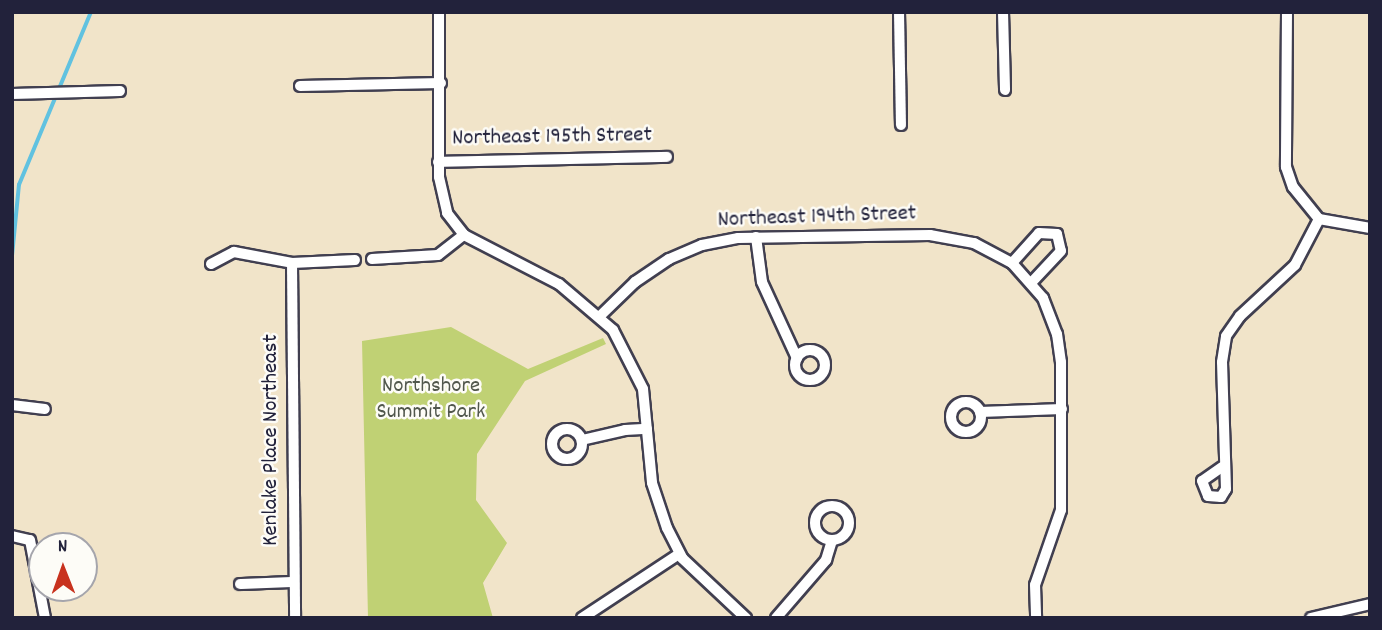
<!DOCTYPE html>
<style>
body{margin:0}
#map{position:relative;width:1382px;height:630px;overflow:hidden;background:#f1e4c9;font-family:Dekko,sans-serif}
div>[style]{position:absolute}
.green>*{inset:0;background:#c0d174}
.stream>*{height:3.5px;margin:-1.75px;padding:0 1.75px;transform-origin:1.75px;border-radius:1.75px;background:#61c2e0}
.roads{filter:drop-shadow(2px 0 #413f50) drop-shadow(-2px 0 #413f50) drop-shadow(0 2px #413f50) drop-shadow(0 -2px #413f50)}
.minor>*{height:10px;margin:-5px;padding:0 5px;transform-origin:5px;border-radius:5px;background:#fff}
.minor>.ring{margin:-5px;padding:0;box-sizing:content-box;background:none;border:10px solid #fff;border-radius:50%}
span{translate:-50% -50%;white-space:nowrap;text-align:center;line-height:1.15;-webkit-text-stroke:5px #fdfcf7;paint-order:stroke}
.street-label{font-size:23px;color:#22223b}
.park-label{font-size:23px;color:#51574c}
.frame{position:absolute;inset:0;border:14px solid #22223b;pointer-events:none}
.north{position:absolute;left:28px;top:532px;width:70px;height:70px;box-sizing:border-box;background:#fdfcf7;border:2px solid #a5a5ac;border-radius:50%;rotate:359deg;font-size:19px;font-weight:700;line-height:28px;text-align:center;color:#22223b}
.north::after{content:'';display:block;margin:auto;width:24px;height:32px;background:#c8321e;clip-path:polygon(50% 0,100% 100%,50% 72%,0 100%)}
</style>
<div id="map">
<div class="green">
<i style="clip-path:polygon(451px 327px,528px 369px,603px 338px,606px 344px,525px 381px,477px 454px,476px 500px,507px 543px,483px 583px,493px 618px,368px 618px,362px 341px)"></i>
</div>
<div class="stream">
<i style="left:12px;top:256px;width:71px;rotate:-84.4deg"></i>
<i style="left:19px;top:185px;width:187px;rotate:-67.4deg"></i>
</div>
<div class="roads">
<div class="minor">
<i style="left:439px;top:12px;width:165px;rotate:90deg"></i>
<i style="left:439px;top:177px;width:37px;rotate:77deg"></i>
<i style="left:447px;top:213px;width:28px;rotate:52deg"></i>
<i style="left:464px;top:235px;width:107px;rotate:27.3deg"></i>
<i style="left:559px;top:284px;width:71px;rotate:40.4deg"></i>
<i style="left:613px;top:330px;width:66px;rotate:63deg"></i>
<i style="left:643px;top:389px;width:94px;rotate:84.5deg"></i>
<i style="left:652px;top:483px;width:47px;rotate:71.6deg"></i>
<i style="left:667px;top:528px;width:34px;rotate:63deg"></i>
<i style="left:682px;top:558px;width:88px;rotate:43.2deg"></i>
<i style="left:899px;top:12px;width:113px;rotate:89deg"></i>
<i style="left:1003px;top:12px;width:78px;rotate:88.5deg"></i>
<i style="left:1287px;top:12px;width:155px;rotate:90.4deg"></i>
<i style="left:1286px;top:167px;width:21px;rotate:71deg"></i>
<i style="left:1293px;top:187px;width:41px;rotate:50.9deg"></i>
<i style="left:1319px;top:219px;width:52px;rotate:10deg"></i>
<i style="left:300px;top:86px;width:141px;rotate:-1.2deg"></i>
<i style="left:12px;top:94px;width:108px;rotate:-1.6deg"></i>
<i style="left:438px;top:162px;width:229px;rotate:-1.3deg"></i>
<i style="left:756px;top:237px;width:45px;rotate:82.4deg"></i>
<i style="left:762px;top:282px;width:84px;rotate:65.3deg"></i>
<i style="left:372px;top:259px;width:66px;rotate:-3.5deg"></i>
<i style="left:438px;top:255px;width:33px;rotate:-38deg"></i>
<i style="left:292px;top:263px;width:355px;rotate:89.5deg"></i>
<i style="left:1012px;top:263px;width:40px;rotate:-48deg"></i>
<i style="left:1039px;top:233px;width:18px;rotate:3deg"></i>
<i style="left:1057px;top:234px;width:17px;rotate:77deg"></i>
<i style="left:1061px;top:251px;width:42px;rotate:133.1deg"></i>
<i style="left:211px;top:264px;width:26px;rotate:-28deg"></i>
<i style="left:234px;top:252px;width:59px;rotate:10.7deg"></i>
<i style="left:292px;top:263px;width:63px;rotate:-2.7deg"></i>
<i style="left:600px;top:316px;width:49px;rotate:-44.2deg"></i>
<i style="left:635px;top:282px;width:41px;rotate:-34.1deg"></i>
<i style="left:669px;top:259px;width:36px;rotate:-23deg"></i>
<i style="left:702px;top:245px;width:37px;rotate:-11deg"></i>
<i style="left:738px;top:238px;width:192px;rotate:-0.9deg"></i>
<i style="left:930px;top:235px;width:45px;rotate:10.3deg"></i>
<i style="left:974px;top:243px;width:43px;rotate:27.8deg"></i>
<i style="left:1012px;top:263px;width:47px;rotate:48.5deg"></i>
<i style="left:1043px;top:298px;width:39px;rotate:69deg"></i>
<i style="left:1057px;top:334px;width:28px;rotate:82deg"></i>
<i style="left:1061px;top:362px;width:148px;rotate:90deg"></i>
<i style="left:1061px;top:510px;width:79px;rotate:109.1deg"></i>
<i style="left:1035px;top:585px;width:33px;rotate:88deg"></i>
<i class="ring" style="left:795px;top:350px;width:20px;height:20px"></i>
<i class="ring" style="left:951px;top:402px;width:20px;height:20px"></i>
<i style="left:12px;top:405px;width:33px;rotate:7deg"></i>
<i style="left:980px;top:412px;width:82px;rotate:-2.1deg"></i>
<i class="ring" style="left:552px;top:429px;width:20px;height:20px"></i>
<i style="left:582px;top:440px;width:44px;rotate:-13.1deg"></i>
<i style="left:625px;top:430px;width:22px;rotate:-3deg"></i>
<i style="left:1222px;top:467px;width:24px;rotate:145deg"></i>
<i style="left:1202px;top:481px;width:16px;rotate:68deg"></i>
<i style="left:1208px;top:496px;width:13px;rotate:4deg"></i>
<i style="left:1221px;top:497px;width:9px;rotate:-58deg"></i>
<i style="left:1226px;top:489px;width:127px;rotate:-91.8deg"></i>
<i style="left:1222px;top:362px;width:26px;rotate:-81deg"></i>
<i style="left:1226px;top:336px;width:24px;rotate:-55deg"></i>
<i style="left:1240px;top:316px;width:75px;rotate:-42.8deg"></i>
<i style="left:1295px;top:265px;width:52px;rotate:-62.4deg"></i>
<i class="ring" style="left:815px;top:506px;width:24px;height:24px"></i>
<i style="left:12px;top:536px;width:18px;rotate:13deg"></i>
<i style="left:30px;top:540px;width:79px;rotate:79.1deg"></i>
<i style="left:240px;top:584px;width:53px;rotate:-2.2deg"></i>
<i style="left:582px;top:618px;width:116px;rotate:-33.4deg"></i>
<i style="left:776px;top:618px;width:77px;rotate:-49.2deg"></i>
<i style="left:826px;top:560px;width:21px;rotate:-73deg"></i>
<i style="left:1311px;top:618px;width:61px;rotate:-13.3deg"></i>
</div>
</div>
<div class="street-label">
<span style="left:552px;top:138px;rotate:-1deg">Northeast 195th Street</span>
<span style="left:817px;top:218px;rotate:-2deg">Northeast 194th Street</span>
<span style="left:272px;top:440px;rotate:-90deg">Kenlake Place Northeast</span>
</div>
<div class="park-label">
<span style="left:431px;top:400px">Northshore<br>Summit Park</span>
</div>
<div class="frame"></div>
<div class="north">N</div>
</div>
